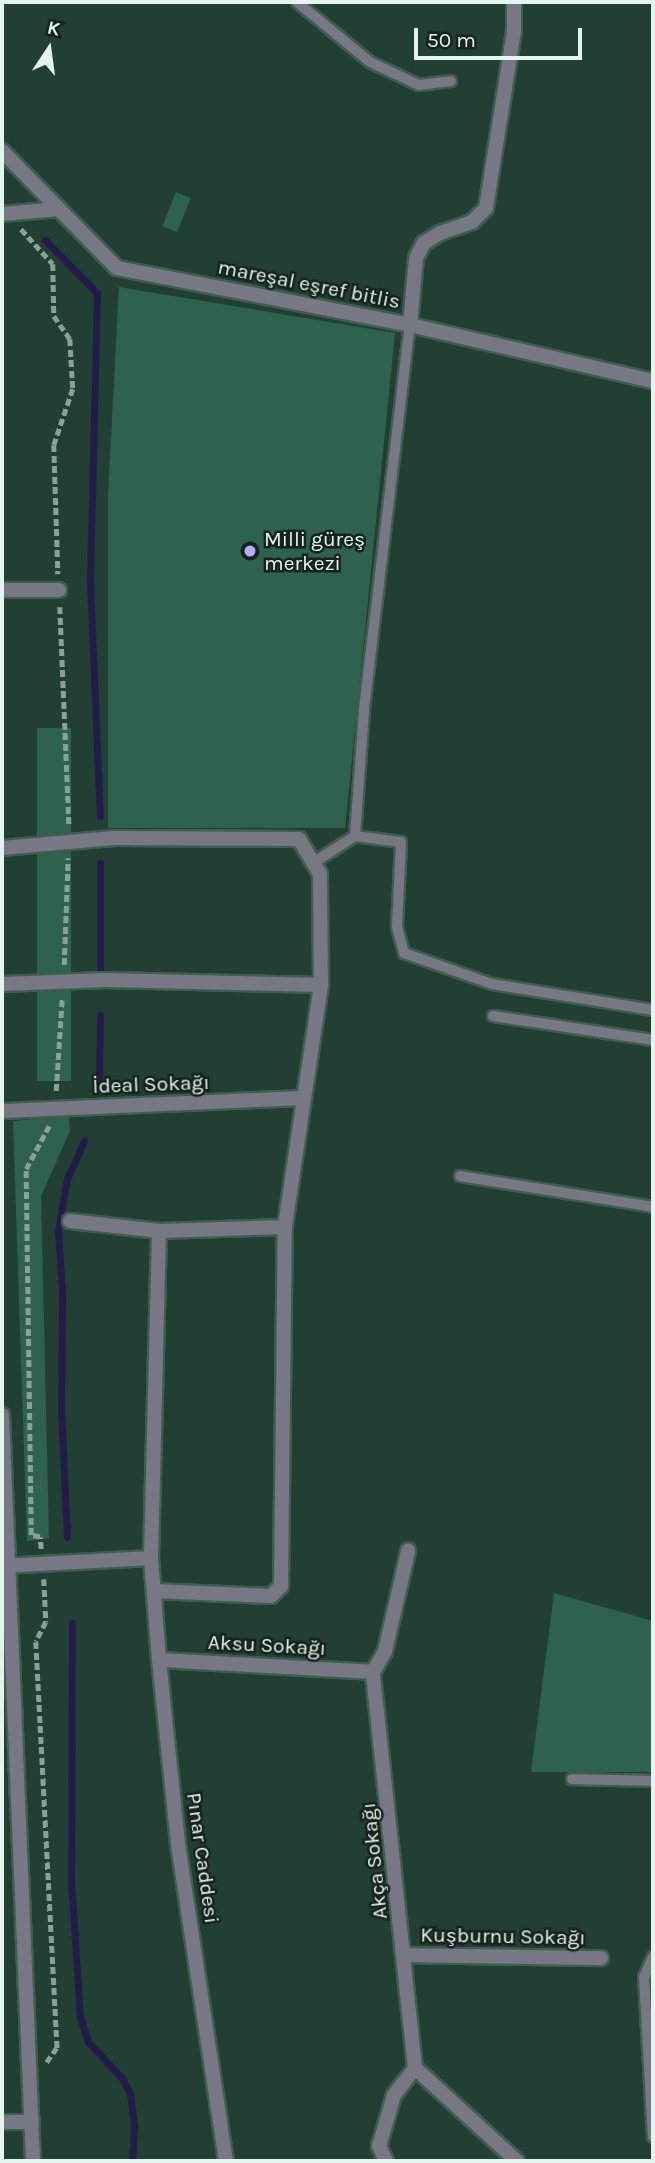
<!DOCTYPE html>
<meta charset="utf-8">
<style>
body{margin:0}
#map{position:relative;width:655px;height:2163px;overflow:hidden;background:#223f33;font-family:Karla,sans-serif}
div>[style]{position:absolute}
.green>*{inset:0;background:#2e624e;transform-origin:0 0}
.stream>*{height:7px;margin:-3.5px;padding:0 3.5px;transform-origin:3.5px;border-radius:3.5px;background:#231c4a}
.path>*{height:4.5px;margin-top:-2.25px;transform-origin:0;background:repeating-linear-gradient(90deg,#8aa197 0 7px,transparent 0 10.5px)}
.roads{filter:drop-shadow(2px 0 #415c51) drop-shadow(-2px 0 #415c51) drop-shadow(0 2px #415c51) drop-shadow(0 -2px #415c51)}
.lane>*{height:10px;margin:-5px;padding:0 5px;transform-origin:5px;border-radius:5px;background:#787884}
.street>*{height:14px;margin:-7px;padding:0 7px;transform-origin:7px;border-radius:7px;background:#787884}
.dots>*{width:19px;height:19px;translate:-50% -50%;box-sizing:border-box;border:4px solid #16221d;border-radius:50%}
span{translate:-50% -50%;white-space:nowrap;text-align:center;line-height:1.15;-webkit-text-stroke:5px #16221d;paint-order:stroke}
.street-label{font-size:21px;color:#e4f5ed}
.poi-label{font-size:21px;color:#e4f5ed}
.left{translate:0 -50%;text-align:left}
.frame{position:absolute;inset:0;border:4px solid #e4f5ed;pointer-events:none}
.north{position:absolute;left:14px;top:14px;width:70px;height:70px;-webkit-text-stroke:5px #16221d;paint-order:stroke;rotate:13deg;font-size:19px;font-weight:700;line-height:28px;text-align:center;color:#e4f5ed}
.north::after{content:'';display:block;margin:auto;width:24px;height:32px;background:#e4f5ed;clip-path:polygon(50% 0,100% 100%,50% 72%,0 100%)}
.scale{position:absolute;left:414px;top:28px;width:168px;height:32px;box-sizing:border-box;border:4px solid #e4f5ed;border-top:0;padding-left:9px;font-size:21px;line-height:24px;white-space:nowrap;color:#e4f5ed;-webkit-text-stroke:5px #16221d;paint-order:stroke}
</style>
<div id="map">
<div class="green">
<i style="left:176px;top:192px;width:16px;height:37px;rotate:22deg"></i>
<i style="clip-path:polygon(119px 287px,395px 333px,345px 828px,108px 828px,108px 495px)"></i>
<i style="left:37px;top:728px;width:34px;height:353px"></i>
<i style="clip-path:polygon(69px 1116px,70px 1131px,41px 1196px,49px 1538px,27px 1541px,13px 1121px)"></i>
<i style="clip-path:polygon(554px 1593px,653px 1621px,653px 1772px,531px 1772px)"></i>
</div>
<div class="stream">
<i style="left:45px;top:240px;width:74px;rotate:45.5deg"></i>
<i style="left:97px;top:293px;width:288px;rotate:91.4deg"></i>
<i style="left:90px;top:581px;width:235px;rotate:87.6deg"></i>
<i style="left:100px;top:863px;width:106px;rotate:90deg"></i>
<i style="left:99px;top:1083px;width:68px;rotate:-89.2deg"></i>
<i style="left:67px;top:1537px;width:127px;rotate:-92.7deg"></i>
<i style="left:61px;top:1410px;width:118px;rotate:-89.5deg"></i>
<i style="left:62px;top:1292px;width:62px;rotate:-93.7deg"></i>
<i style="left:58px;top:1230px;width:52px;rotate:-80deg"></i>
<i style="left:67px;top:1179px;width:42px;rotate:-65.9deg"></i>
<i style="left:72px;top:1623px;width:258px;rotate:90.2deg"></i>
<i style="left:71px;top:1881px;width:136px;rotate:86.2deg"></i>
<i style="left:80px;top:2017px;width:26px;rotate:72deg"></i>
<i style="left:88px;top:2042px;width:50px;rotate:46.6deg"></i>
<i style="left:122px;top:2078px;width:17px;rotate:62deg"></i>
<i style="left:130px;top:2093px;width:33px;rotate:83deg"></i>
<i style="left:134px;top:2126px;width:35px;rotate:93deg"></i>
</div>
<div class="path">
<i style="left:21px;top:229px;width:47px;rotate:47.6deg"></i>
<i style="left:53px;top:264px;width:52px;rotate:88.9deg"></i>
<i style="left:54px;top:316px;width:28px;rotate:55deg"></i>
<i style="left:70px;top:339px;width:50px;rotate:86.6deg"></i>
<i style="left:73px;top:389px;width:59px;rotate:108.7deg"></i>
<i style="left:54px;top:445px;width:129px;rotate:88.2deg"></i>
<i style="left:60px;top:607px;width:218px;rotate:87.6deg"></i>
<i style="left:64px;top:965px;width:107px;rotate:-87.9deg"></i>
<i style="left:56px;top:1091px;width:93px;rotate:-86.3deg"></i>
<i style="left:41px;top:1549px;width:12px;rotate:-95deg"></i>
<i style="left:40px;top:1537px;width:9px;rotate:-167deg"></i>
<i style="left:31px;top:1535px;width:366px;rotate:-90.8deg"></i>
<i style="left:26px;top:1169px;width:49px;rotate:-61.9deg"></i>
<i style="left:44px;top:1579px;width:43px;rotate:87.3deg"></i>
<i style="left:46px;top:1622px;width:22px;rotate:117deg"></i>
<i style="left:36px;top:1642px;width:407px;rotate:87deg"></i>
<i style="left:57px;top:2048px;width:19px;rotate:125deg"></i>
</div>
<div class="roads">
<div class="lane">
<i style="left:297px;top:2px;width:94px;rotate:39.4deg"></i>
<i style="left:370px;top:62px;width:54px;rotate:25.1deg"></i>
<i style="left:419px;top:85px;width:32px;rotate:-7deg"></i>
<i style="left:355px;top:836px;width:46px;rotate:7.4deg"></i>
<i style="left:401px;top:842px;width:85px;rotate:92.7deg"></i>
<i style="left:397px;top:927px;width:27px;rotate:75deg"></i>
<i style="left:404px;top:953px;width:93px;rotate:19.4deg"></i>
<i style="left:492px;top:984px;width:163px;rotate:9.2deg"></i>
<i style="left:313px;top:863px;width:50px;rotate:-32.7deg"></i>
<i style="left:355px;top:836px;width:127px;rotate:-85.9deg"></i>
<i style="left:364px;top:709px;width:387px;rotate:-83.2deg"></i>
<i style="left:493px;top:1016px;width:162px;rotate:8.5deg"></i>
<i style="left:460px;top:1176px;width:195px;rotate:9.1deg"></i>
<i style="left:572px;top:1779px;width:81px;rotate:1.4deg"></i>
<i style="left:653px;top:1957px;width:22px;rotate:114deg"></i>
<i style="left:644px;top:1977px;width:160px;rotate:86.8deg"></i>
</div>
<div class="street">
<i style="left:2px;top:151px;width:164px;rotate:45.5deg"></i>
<i style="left:117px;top:268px;width:298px;rotate:11deg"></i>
<i style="left:410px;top:325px;width:249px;rotate:13deg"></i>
<i style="left:2px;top:214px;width:57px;rotate:-5deg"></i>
<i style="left:410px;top:325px;width:67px;rotate:-84.9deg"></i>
<i style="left:416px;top:258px;width:17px;rotate:-62deg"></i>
<i style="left:424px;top:243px;width:19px;rotate:-32deg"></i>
<i style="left:440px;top:233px;width:34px;rotate:-19deg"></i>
<i style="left:472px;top:222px;width:20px;rotate:-45deg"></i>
<i style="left:486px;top:208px;width:179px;rotate:-81deg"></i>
<i style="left:514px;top:31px;width:29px;rotate:-90deg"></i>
<i style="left:2px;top:590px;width:57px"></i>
<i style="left:2px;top:848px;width:112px;rotate:-5.1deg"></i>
<i style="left:114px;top:838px;width:185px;rotate:0.3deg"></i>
<i style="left:299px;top:839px;width:41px;rotate:59deg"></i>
<i style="left:320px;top:874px;width:111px;rotate:89.5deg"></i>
<i style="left:321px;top:985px;width:245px;rotate:98.5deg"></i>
<i style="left:285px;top:1227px;width:126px;rotate:178.2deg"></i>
<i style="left:159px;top:1231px;width:327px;rotate:91.4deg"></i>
<i style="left:151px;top:1558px;width:102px;rotate:85.5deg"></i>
<i style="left:159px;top:1660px;width:185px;rotate:84.1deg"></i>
<i style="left:178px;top:1844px;width:321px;rotate:81.4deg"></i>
<i style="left:2px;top:984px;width:104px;rotate:-2.2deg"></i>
<i style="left:106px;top:980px;width:215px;rotate:1.3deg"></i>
<i style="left:2px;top:1111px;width:299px;rotate:-2.5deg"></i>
<i style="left:70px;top:1221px;width:90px;rotate:6.4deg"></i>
<i style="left:2px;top:1415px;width:747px;rotate:87.62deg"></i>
<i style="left:2px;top:1566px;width:149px;rotate:-3.1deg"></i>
<i style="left:154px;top:1591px;width:117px;rotate:2.4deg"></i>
<i style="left:271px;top:1596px;width:14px;rotate:-45deg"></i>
<i style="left:281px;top:1586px;width:359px;rotate:-89.4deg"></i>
<i style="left:159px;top:1660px;width:214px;rotate:3.2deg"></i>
<i style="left:405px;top:1955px;width:196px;rotate:0.9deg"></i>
<i style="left:415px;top:2068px;width:138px;rotate:42.4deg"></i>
<i style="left:2px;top:2122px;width:30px"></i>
<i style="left:386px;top:2161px;width:17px;rotate:-115deg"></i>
<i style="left:379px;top:2146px;width:53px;rotate:-73.6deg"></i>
<i style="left:394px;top:2095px;width:34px;rotate:-52deg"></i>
<i style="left:415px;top:2068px;width:398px;rotate:-96.1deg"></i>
<i style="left:373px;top:1672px;width:24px;rotate:-60deg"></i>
<i style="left:385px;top:1651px;width:103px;rotate:-77deg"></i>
</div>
</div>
<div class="dots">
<i style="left:250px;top:551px;background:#b1adfa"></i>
</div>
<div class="street-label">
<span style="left:309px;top:284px;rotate:11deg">mareşal eşref bitlis</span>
<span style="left:151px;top:1084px;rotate:-2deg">İdeal Sokağı</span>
<span style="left:267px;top:1645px;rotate:3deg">Aksu Sokağı</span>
<span style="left:203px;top:1858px;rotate:82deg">Pınar Caddesi</span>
<span style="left:374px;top:1861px;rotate:-96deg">Akça Sokağı</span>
<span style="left:503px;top:1936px;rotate:1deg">Kuşburnu Sokağı</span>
</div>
<div class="poi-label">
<span class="left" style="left:264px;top:551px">Milli güreş<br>merkezi</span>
</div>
<div class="frame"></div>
<div class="north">K</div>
<div class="scale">50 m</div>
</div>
